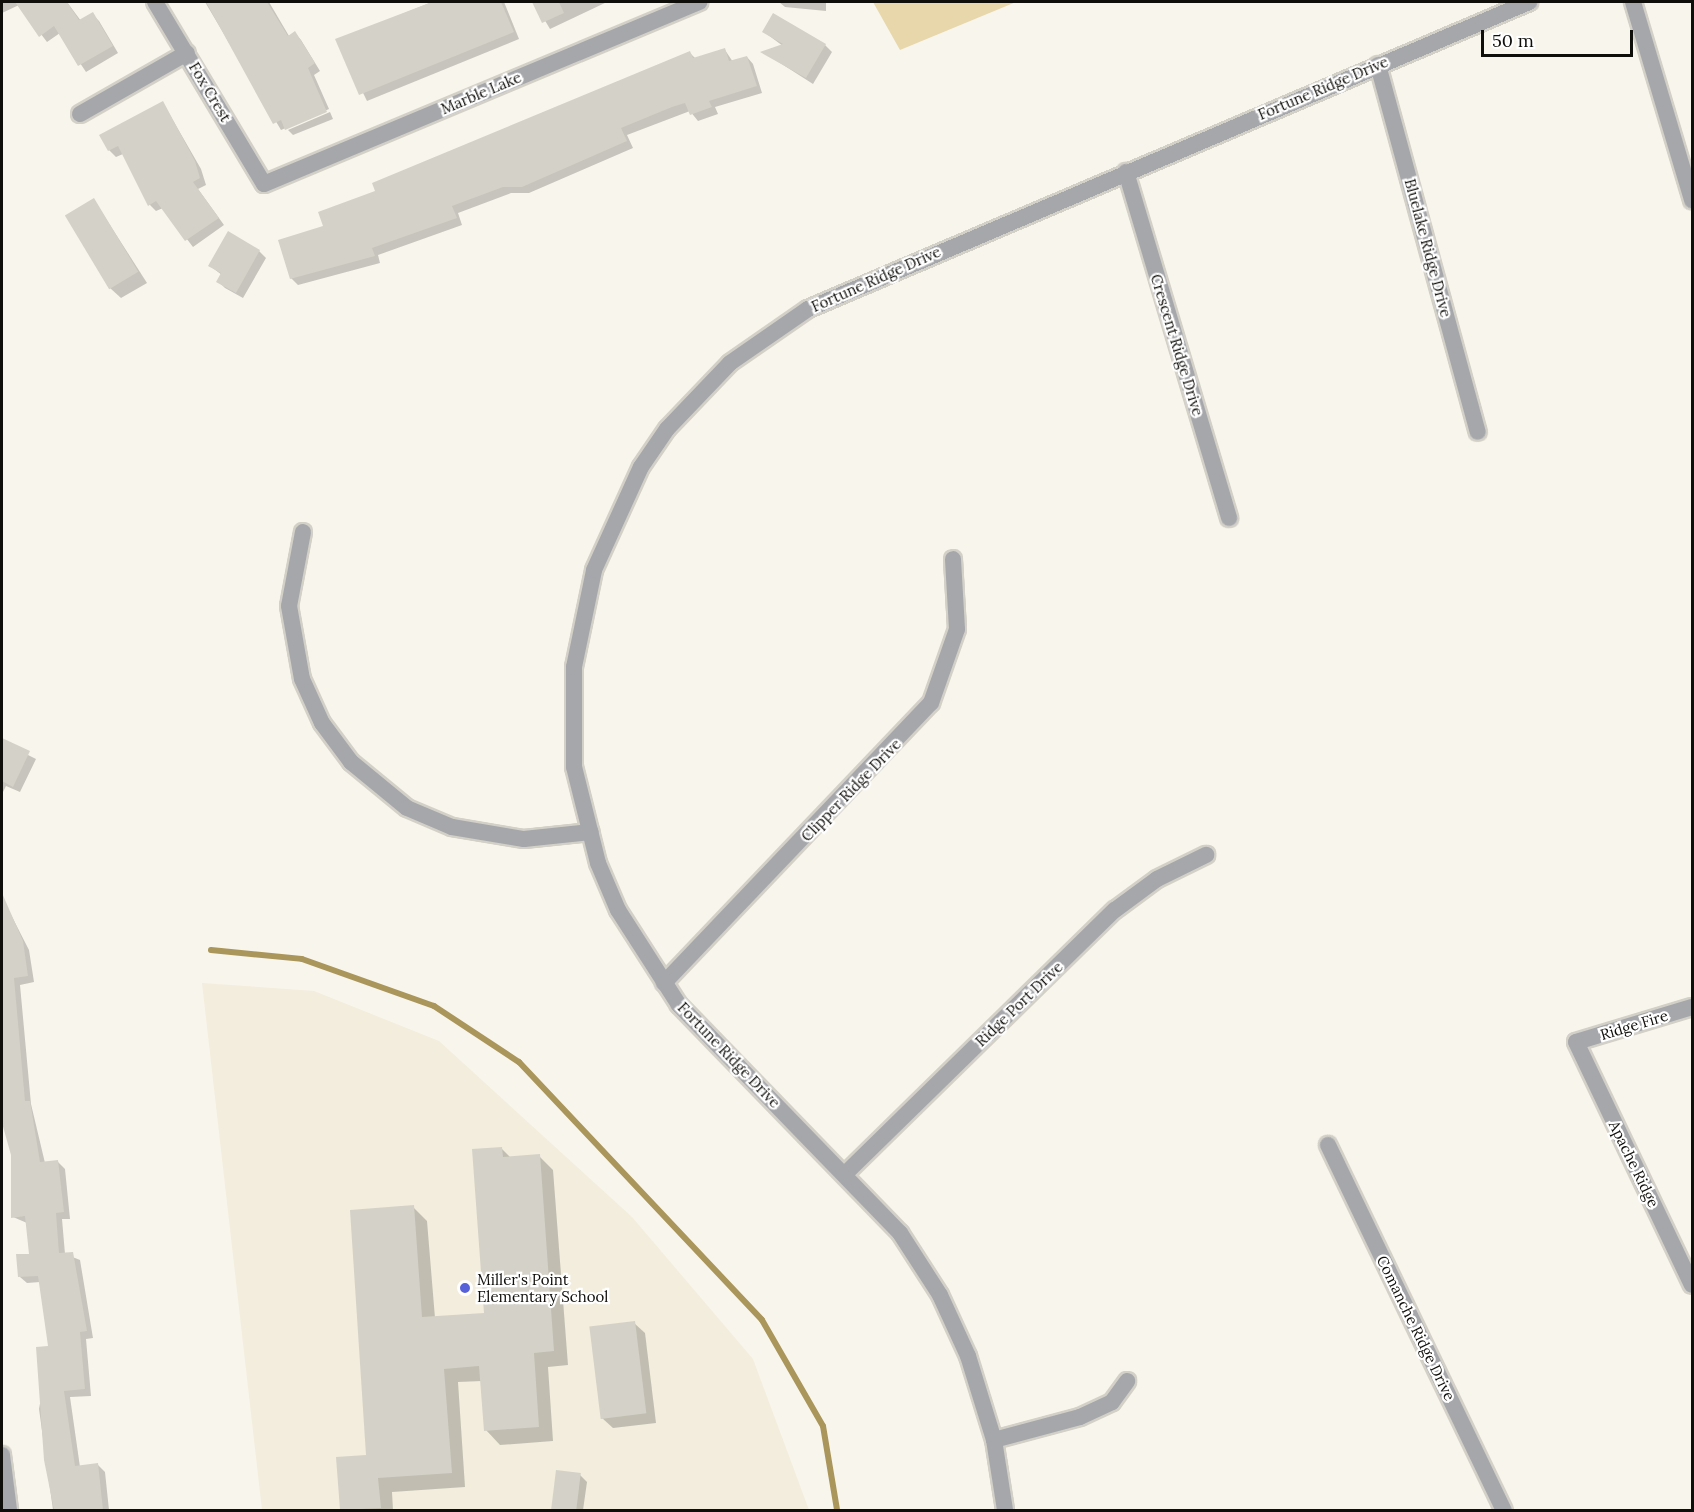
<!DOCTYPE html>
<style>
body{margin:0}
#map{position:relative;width:1694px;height:1512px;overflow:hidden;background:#f8f5ec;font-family:Lora,serif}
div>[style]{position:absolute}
.built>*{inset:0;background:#f2eddc}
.green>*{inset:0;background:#e7d7aa}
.shadow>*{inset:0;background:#0003}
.stream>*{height:6px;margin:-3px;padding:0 3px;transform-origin:3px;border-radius:3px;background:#aa955b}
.building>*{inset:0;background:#d4d1c8;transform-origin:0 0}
.roads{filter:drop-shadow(2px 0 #d3d0c8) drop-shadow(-2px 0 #d3d0c8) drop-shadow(0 2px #d3d0c8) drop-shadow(0 -2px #d3d0c8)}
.street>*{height:16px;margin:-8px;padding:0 8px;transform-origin:8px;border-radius:8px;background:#a6a7ab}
.dots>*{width:16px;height:16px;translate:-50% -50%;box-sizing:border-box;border:3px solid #fff;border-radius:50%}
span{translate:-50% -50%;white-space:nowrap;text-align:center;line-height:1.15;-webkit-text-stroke:4.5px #fff;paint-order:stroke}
.street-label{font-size:15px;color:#0f0e0b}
.poi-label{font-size:15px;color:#0f0e0b}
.left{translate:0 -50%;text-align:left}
.frame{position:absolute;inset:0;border:3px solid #0f0e0b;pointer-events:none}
.scale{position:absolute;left:1481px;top:30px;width:152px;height:27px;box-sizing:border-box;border:3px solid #0f0e0b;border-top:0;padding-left:8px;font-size:18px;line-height:21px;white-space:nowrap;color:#0f0e0b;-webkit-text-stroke:4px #fff;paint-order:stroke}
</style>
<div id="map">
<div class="built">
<i style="clip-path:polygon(202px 983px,314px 991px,439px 1041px,632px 1217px,753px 1359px,809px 1510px,262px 1510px)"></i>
</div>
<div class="green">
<i style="clip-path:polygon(873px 2px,1016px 2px,900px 50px)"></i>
</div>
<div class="shadow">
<i style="clip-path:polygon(2px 2px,67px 2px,81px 21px,92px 14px,99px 21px,118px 53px,86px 72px,60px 33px,47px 42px,19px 5px,2px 13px)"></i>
<i style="clip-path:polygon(205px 2px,269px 2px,289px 36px,295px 33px,301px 40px,320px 71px,314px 75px,329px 109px,281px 130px)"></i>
<i style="clip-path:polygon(432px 2px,504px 2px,519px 39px,367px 101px,337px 40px)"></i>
<i style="clip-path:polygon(534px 2px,607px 2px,550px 29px)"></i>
<i style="clip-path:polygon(779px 2px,826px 2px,826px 11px,785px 7px)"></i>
<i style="clip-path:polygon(764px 32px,825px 45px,832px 52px,813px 84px,763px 52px,783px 46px)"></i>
<i style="clip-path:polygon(725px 50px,733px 62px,747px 57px,753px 64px,762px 93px,715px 107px,718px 114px,698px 121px,690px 111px,627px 135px,633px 148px,529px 193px,511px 193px,458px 213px,462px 225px,378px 255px,380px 263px,298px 285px,291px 278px,325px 227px,377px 192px,689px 52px,696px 59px)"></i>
<i style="clip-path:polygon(163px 103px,201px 169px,206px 185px,198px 189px,224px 225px,193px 247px,163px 208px,156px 211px,150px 205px,123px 154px,116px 157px,109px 150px)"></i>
<i style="clip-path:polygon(330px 112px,333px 119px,293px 135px,288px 130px)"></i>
<i style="clip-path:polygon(94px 200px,147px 283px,121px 298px,110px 288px)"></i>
<i style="clip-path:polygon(259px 251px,266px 258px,243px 298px,225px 288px,218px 281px,222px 275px,210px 266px)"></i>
<i style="clip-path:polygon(2px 742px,36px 759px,20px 792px,6px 786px,2px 794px)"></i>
<i style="clip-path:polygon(8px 909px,29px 950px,34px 982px,20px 985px,31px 1104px,45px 1163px,58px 1162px,65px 1169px,70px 1219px,62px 1219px,65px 1254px,80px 1260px,93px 1338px,86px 1339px,91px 1396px,70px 1397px,80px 1467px,98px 1465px,105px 1472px,109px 1510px,53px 1510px,39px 1409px,50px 1348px,40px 1282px,27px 1283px,20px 1277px,30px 1255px,27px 1223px,13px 1217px,11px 1196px,17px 1196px,13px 1155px,2px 1119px,2px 912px)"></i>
<i style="clip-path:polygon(502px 1149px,511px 1158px,539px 1156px,553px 1170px,568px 1365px,548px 1367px,553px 1441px,500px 1445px,486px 1430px,482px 1381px,458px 1382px,465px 1487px,392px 1492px,393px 1510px,342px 1510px,338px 1458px,367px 1456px,413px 1207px,427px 1221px,435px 1318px,485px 1314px)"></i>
<i style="clip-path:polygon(634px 1323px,645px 1333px,656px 1423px,613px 1428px,602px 1418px)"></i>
<i style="clip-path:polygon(557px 1472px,580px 1475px,587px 1482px,583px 1510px,552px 1510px)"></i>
</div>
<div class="stream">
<i style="left:211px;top:950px;width:91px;rotate:5.6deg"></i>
<i style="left:302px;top:959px;width:140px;rotate:19.6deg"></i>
<i style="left:434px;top:1006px;width:102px;rotate:33.4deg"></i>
<i style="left:519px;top:1062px;width:354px;rotate:46.7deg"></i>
<i style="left:762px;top:1320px;width:122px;rotate:60.1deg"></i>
<i style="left:823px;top:1426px;width:85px;rotate:80.5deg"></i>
</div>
<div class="building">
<i style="clip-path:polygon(15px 2px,67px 2px,79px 20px,93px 12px,113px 46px,78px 66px,54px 26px,39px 37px)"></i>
<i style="clip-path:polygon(206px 2px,267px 2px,288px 36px,295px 31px,315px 63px,308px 68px,327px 112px,285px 130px,281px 120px,273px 124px)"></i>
<i style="clip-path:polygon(432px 2px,501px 2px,514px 32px,359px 95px,335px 39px)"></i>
<i style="clip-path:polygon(532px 2px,559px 2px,564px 13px,542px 23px)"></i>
<i style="clip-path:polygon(773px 13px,826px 44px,806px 78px,760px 52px,783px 44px,762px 32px)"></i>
<i style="clip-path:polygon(725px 48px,729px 61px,747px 56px,757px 86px,709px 101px,712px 107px,690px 115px,685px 103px,672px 107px,621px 128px,627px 141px,522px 187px,503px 187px,452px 206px,457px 218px,372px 248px,375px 256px,290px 279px,278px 240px,323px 226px,318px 212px,375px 191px,372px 183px,690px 51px,693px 58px)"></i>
<i style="clip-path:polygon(163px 101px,195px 161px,200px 178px,193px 182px,219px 218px,185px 241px,156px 201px,148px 206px,118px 146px,108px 151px,99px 135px)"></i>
<i style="left:94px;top:198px;width:86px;height:34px;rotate:59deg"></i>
<i style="clip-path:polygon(228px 231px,260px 250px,236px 293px,216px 282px,221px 273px,208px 266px)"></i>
<i style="clip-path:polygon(2px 738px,30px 751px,13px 787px,2px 781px)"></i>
<i style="clip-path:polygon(2px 893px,23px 941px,28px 976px,14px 978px,25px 1101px,30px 1101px,40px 1162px,58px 1160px,64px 1212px,56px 1213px,59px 1253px,73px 1252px,87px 1331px,80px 1332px,85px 1389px,64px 1391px,75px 1466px,98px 1463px,103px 1510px,54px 1510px,44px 1460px,36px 1347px,48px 1346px,38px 1276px,18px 1277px,16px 1254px,29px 1254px,25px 1216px,11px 1218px,11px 1155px,2px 1123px)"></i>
<i style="clip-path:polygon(502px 1147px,503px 1157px,540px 1154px,554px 1351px,534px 1353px,539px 1427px,484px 1431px,479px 1366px,444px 1369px,452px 1473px,378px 1478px,381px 1508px,340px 1510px,336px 1457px,366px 1455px,350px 1210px,414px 1205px,422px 1317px,484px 1313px,472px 1149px)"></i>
<i style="left:635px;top:1321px;width:93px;height:46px;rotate:83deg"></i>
<i style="left:556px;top:1470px;width:25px;height:40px;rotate:7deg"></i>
</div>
<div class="roads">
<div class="street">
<i style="left:155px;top:2px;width:212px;rotate:59.1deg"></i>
<i style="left:264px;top:184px;width:472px;rotate:-22.7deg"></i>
<i style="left:1633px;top:2px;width:207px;rotate:73.4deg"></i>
<i style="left:1378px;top:65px;width:380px;rotate:74.8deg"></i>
<i style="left:80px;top:114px;width:123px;rotate:-29.7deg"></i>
<i style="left:1126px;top:172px;width:361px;rotate:73.4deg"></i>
<i style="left:303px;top:532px;width:75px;rotate:100.7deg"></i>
<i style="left:289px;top:606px;width:74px;rotate:79.9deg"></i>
<i style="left:302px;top:679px;width:48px;rotate:65.6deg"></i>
<i style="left:322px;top:723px;width:49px;rotate:53.4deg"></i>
<i style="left:351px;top:762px;width:72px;rotate:39.4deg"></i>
<i style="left:407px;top:808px;width:49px;rotate:22.9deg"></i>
<i style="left:452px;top:827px;width:73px;rotate:9.5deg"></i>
<i style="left:524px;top:839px;width:67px;rotate:-6deg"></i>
<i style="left:664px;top:983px;width:387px;rotate:-46.4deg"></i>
<i style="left:931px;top:703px;width:78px;rotate:-70.6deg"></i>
<i style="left:957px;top:629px;width:70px;rotate:-93.3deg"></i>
<i style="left:1692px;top:1007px;width:121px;rotate:163.2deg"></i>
<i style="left:1576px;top:1042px;width:269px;rotate:64.5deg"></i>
<i style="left:1328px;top:1145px;width:405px;rotate:64.3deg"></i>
<i style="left:846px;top:1173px;width:376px;rotate:-44.4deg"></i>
<i style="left:1115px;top:910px;width:52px;rotate:-36.4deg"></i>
<i style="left:1157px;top:879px;width:55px;rotate:-26.1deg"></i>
<i style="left:994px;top:1440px;width:89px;rotate:-15deg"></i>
<i style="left:1080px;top:1417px;width:35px;rotate:-25deg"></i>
<i style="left:1112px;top:1402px;width:26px;rotate:-54deg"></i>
<i style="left:2px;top:1455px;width:55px;rotate:82.7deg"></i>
<i style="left:1005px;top:1510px;width:71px;rotate:-98.9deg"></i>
<i style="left:994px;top:1440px;width:88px;rotate:-107.2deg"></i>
<i style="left:968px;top:1356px;width:67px;rotate:-114.7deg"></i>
<i style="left:940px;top:1295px;width:74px;rotate:-122.8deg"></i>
<i style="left:900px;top:1233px;width:318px;rotate:-134.1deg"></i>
<i style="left:679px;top:1005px;width:113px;rotate:-122.7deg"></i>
<i style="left:618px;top:910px;width:51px;rotate:-113.1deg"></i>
<i style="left:598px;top:863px;width:99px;rotate:-104deg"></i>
<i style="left:574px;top:767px;width:100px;rotate:-90deg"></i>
<i style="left:574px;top:667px;width:99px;rotate:-78.3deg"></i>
<i style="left:594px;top:570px;width:113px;rotate:-65.5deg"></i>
<i style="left:641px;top:467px;width:46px;rotate:-55.6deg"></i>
<i style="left:667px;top:429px;width:91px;rotate:-46.3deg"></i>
<i style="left:730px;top:363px;width:95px;rotate:-34.7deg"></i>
<i style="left:808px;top:309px;width:784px;rotate:-23.06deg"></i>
</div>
</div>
<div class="dots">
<i style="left:465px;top:1288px;background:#5761d8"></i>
</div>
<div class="street-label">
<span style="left:1323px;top:88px;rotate:-23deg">Fortune Ridge Drive</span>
<span style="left:210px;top:92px;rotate:59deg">Fox Crest</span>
<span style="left:481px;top:93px;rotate:-23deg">Marble Lake</span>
<span style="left:1428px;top:248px;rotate:75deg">Bluelake Ridge Drive</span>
<span style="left:876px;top:279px;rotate:-24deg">Fortune Ridge Drive</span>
<span style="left:1177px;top:345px;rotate:73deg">Crescent Ridge Drive</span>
<span style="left:851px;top:790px;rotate:-46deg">Clipper Ridge Drive</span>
<span style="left:1019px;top:1004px;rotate:-44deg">Ridge Port Drive</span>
<span style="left:1634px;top:1025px;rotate:-17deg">Ridge Fire</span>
<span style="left:729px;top:1055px;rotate:46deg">Fortune Ridge Drive</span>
<span style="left:1634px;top:1164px;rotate:64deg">Apache Ridge</span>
<span style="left:1416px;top:1328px;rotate:64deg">Comanche Ridge Drive</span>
</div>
<div class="poi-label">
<span class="left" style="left:477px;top:1288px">Miller's Point<br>Elementary School</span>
</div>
<div class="frame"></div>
<div class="scale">50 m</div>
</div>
